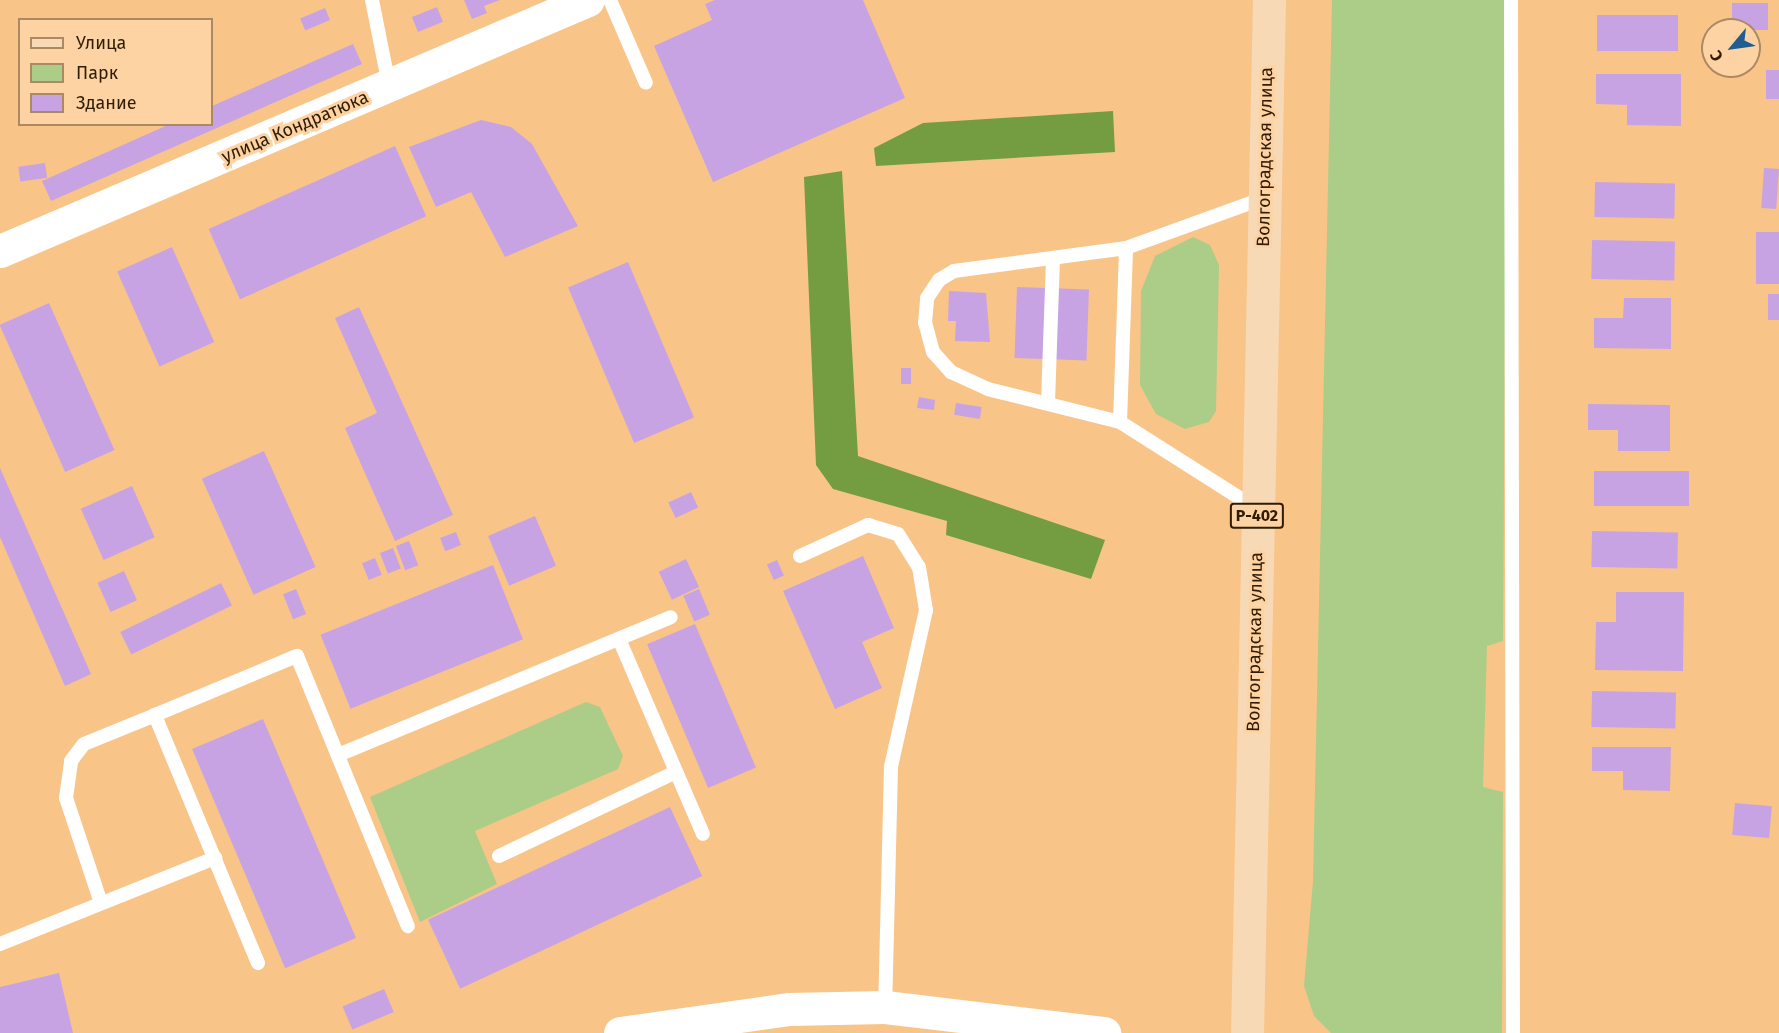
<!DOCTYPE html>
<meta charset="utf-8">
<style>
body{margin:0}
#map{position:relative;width:1779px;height:1033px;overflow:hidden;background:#f9c487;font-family:"Fira Sans",sans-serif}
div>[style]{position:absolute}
.green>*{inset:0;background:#abcd87}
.forest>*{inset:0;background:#749d41}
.building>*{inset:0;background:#c8a3e4;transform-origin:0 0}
.lane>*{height:14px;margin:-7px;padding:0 7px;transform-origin:7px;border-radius:7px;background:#fff}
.secondary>*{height:33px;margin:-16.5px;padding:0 16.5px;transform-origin:16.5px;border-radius:16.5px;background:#fff}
.primary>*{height:33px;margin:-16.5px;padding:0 16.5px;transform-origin:16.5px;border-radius:16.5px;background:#f8d9b5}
span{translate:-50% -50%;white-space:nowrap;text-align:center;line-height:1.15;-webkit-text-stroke:6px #fed3a3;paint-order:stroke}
.shield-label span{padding:2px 4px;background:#fed3a3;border:2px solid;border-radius:4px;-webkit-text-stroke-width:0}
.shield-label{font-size:16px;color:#2f1c03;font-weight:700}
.street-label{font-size:18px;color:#2f1c03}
.legend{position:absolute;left:18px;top:18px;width:195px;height:108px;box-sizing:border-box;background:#fed3a3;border:2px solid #ab8a63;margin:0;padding:8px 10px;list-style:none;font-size:18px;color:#2f1c03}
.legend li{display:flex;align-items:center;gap:12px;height:30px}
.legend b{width:30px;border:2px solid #ab8a63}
.north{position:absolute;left:1701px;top:18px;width:60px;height:60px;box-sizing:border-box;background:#fed3a3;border:2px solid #ab8a63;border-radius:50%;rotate:241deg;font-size:16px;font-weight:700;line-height:24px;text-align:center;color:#2f1c03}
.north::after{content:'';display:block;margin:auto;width:21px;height:27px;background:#215d93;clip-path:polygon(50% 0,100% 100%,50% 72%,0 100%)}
</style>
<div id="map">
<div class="green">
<i style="clip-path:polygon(1332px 0,1507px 0,1503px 641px,1487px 646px,1483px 787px,1503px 792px,1502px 1033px,1331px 1033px,1314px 1016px,1304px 986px,1313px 881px)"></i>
<i style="clip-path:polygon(1193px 237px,1210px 245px,1219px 265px,1216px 411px,1209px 422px,1185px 429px,1156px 414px,1140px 385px,1141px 291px,1155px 256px)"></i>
<i style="clip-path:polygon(586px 702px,600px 707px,623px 756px,618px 769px,475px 831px,497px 884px,420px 922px,370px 797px)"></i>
</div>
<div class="forest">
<i style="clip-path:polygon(1113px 111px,1115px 152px,876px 166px,874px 148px,923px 123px)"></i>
<i style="clip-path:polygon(842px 171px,858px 456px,1105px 540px,1091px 579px,946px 535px,947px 521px,833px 489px,816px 465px,804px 177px)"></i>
</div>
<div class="building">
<i style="clip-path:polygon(464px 0,500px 0,484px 6px,487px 13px,472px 19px)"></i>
<i style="clip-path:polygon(715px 0,863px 0,905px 98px,713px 182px,654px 46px,712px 20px,705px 4px)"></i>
<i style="left:1732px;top:3px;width:36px;height:27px"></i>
<i style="left:437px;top:7px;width:16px;height:27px;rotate:68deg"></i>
<i style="left:325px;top:8px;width:13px;height:27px;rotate:67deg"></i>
<i style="left:1597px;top:15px;width:81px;height:36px"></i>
<i style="clip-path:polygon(353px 44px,362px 64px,51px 201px,42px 181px,170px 124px,212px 124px,212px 106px)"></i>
<i style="left:1766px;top:70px;width:13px;height:29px"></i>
<i style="clip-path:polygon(1596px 74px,1681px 74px,1681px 126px,1627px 125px,1627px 105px,1596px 104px)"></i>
<i style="clip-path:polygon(481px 120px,511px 127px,532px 144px,578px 226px,505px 257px,471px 192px,436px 207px,409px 147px)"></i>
<i style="left:395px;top:146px;width:77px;height:204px;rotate:66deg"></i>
<i style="left:45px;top:163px;width:15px;height:27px;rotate:82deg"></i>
<i style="left:1764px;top:168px;width:15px;height:40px;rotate:4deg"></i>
<i style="left:1595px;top:182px;width:80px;height:35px;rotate:1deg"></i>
<i style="left:1756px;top:232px;width:23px;height:52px"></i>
<i style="left:1592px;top:240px;width:83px;height:39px;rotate:1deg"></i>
<i style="left:172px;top:247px;width:104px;height:60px;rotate:66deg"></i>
<i style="left:628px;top:262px;width:169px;height:65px;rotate:67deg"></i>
<i style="left:1017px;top:287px;width:72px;height:71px;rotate:2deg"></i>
<i style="clip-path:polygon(949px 291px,986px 293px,990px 342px,955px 341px,956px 321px,948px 321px)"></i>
<i style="left:1768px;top:294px;width:11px;height:26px"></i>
<i style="clip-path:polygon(1624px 298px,1671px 298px,1671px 349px,1594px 348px,1594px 318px,1623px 318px)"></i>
<i style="left:49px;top:303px;width:161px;height:54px;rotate:66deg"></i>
<i style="clip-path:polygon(359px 307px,453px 515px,395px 541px,345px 428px,377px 413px,335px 318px)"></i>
<i style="left:901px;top:368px;width:10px;height:16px"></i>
<i style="clip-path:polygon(919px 397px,935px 400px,934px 410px,917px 408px)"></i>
<i style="left:956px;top:403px;width:26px;height:12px;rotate:9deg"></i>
<i style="clip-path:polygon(1588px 404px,1670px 405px,1670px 451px,1618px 451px,1618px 430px,1588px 430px)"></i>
<i style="left:264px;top:451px;width:127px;height:68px;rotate:66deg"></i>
<i style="clip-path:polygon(0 468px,91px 674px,65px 686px,0 537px)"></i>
<i style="left:1594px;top:471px;width:95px;height:35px"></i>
<i style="left:132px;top:486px;width:56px;height:56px;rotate:66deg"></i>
<i style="left:691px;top:492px;width:17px;height:25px;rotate:65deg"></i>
<i style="left:535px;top:516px;width:54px;height:51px;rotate:67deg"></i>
<i style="left:1592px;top:531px;width:86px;height:36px;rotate:1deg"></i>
<i style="left:456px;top:532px;width:14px;height:17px;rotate:69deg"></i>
<i style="left:409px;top:541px;width:26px;height:14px;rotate:69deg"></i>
<i style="left:393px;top:548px;width:22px;height:14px;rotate:69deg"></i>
<i style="clip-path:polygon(863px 556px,894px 628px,862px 642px,882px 688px,835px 709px,783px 591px)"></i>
<i style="left:375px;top:558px;width:18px;height:14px;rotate:68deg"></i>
<i style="left:686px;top:559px;width:31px;height:30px;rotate:65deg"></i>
<i style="left:777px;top:560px;width:17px;height:11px;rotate:66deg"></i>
<i style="left:493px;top:565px;width:80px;height:186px;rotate:68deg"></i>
<i style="left:124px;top:571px;width:32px;height:29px;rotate:66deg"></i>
<i style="left:221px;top:583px;width:25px;height:112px;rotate:64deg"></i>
<i style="left:296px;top:589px;width:27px;height:14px;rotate:68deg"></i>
<i style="left:699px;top:589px;width:28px;height:17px;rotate:67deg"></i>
<i style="clip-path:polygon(1616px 592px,1684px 592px,1683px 671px,1595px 670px,1596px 622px,1616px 622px)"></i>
<i style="left:695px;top:624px;width:156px;height:52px;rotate:67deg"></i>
<i style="left:1592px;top:691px;width:84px;height:36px;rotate:1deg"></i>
<i style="left:263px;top:719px;width:238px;height:77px;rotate:67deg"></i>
<i style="clip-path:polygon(1592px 747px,1671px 747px,1670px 791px,1623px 790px,1623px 771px,1592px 771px)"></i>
<i style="left:1735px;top:803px;width:37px;height:32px;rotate:5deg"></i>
<i style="left:670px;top:807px;width:76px;height:267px;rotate:65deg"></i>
<i style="clip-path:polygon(59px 973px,73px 1033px,0 1033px,0 987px)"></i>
<i style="left:384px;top:989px;width:25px;height:45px;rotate:67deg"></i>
</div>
<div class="lane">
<i style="left:372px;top:0;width:87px;rotate:78.7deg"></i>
<i style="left:610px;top:0;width:90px;rotate:66.6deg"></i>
<i style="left:1511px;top:0;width:1033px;rotate:89.89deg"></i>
<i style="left:1048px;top:402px;width:144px;rotate:-88deg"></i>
<i style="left:1120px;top:422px;width:174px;rotate:-88deg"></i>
<i style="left:1257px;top:509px;width:162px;rotate:-147.6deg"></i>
<i style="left:1120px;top:422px;width:136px;rotate:-166deg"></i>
<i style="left:988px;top:389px;width:41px;rotate:-155.3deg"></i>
<i style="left:951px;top:372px;width:27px;rotate:-132deg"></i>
<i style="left:933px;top:352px;width:30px;rotate:-105deg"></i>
<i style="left:925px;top:323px;width:25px;rotate:-85deg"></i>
<i style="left:927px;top:298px;width:22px;rotate:-56deg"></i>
<i style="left:939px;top:280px;width:17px;rotate:-31deg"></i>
<i style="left:954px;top:271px;width:174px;rotate:-7.6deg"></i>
<i style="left:1126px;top:248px;width:147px;rotate:-19.9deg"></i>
<i style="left:800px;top:556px;width:75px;rotate:-24.5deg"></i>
<i style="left:868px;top:525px;width:31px;rotate:17deg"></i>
<i style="left:898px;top:534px;width:39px;rotate:58deg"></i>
<i style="left:919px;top:567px;width:44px;rotate:80.8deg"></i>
<i style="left:926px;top:610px;width:161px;rotate:102.6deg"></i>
<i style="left:891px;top:767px;width:240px;rotate:91.4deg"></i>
<i style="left:619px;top:639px;width:212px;rotate:66.7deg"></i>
<i style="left:338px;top:755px;width:360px;rotate:-22.5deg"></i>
<i style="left:499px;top:856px;width:196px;rotate:-25.4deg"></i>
<i style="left:101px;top:903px;width:111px;rotate:-108.4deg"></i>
<i style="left:66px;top:798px;width:37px;rotate:-82deg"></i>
<i style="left:71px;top:761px;width:21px;rotate:-53deg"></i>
<i style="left:84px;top:744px;width:77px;rotate:-22.2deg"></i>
<i style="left:0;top:944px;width:232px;rotate:-21.8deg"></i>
<i style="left:258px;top:963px;width:269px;rotate:-112.6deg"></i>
<i style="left:155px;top:715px;width:154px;rotate:-22.6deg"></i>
<i style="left:297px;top:656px;width:292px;rotate:67.7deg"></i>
</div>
<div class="secondary">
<i style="left:0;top:251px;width:639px;rotate:-23.12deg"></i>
<i style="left:620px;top:1033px;width:171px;rotate:-8.1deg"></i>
<i style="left:789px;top:1009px;width:96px;rotate:-1.2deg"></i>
<i style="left:885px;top:1007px;width:221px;rotate:6.8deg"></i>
</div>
<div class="primary">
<i style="left:1247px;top:1033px;width:1033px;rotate:-88.78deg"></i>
</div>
<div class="shield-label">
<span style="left:1257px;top:516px">Р-402</span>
</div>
<div class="street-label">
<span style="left:295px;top:127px;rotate:-23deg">улица Кондратюка</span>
<span style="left:1265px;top:157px;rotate:-89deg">Волгоградская улица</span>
<span style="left:1255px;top:642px;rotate:-89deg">Волгоградская улица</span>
</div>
<ul class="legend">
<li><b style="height:8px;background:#f8d9b5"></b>Улица</li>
<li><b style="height:16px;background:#abcd87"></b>Парк</li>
<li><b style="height:16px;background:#c8a3e4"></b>Здание</li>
</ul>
<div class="north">С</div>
</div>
